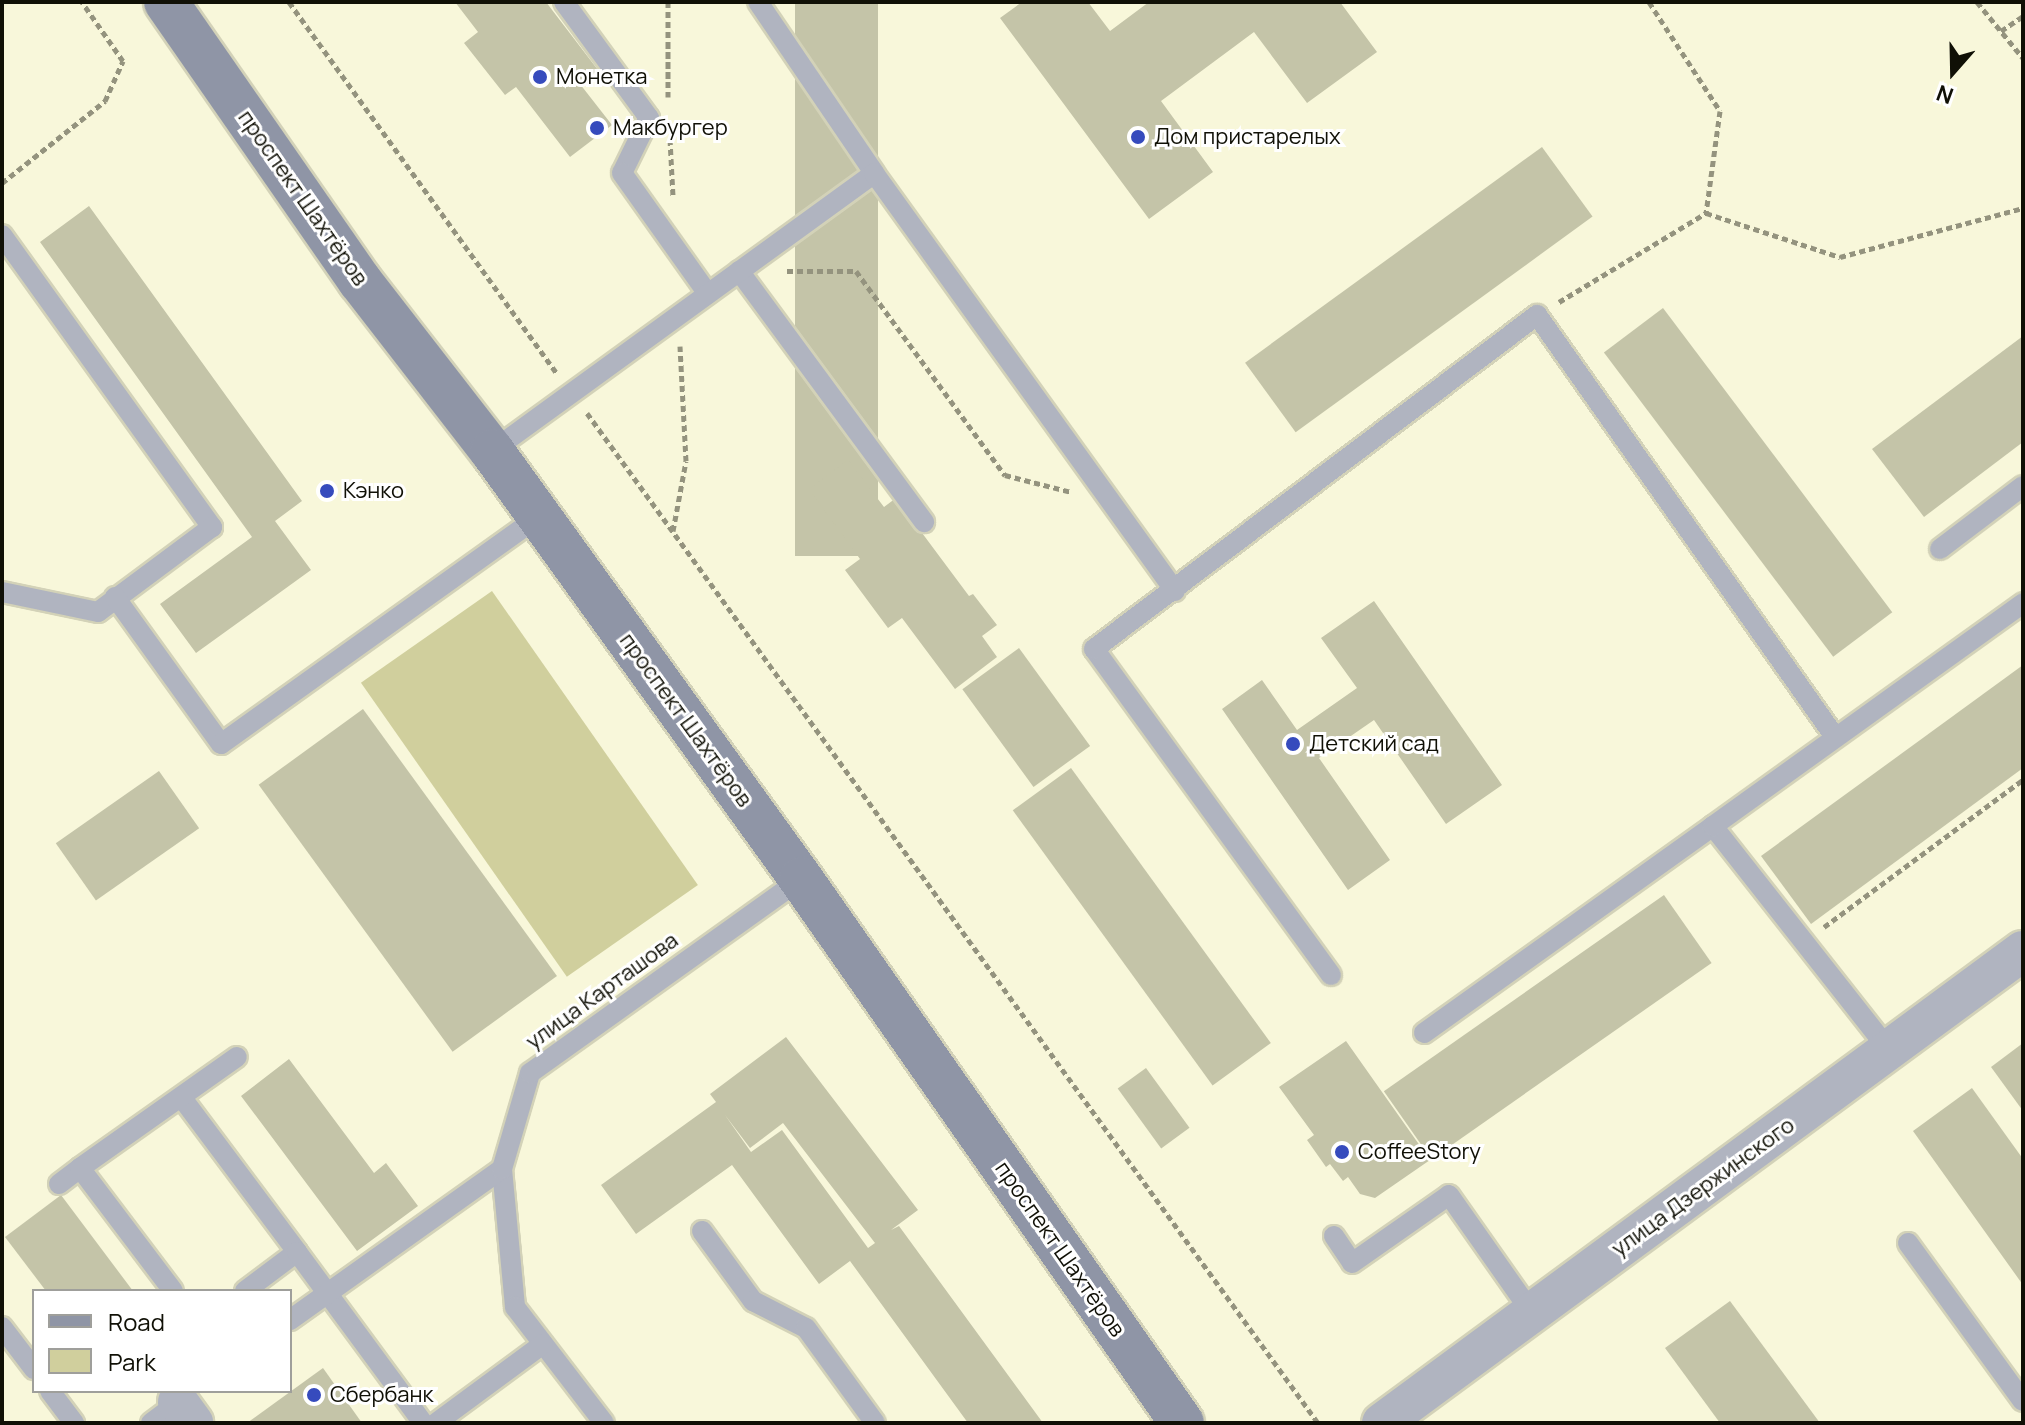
<!DOCTYPE html>
<meta charset="utf-8">
<style>
body{margin:0}
#map{position:relative;width:2025px;height:1425px;overflow:hidden;background:#f8f7da;font-family:Manrope,sans-serif}
div>[style]{position:absolute}
.green>*{inset:0;background:#d0cf9d;transform-origin:0 0}
.building>*{inset:0;background:#c4c4a8;transform-origin:0 0}
.path>*{height:5px;margin-top:-2.5px;transform-origin:0;background:repeating-linear-gradient(90deg,#94937e 0 6px,transparent 0 10px)}
.roads{filter:drop-shadow(2px 0 #d3d2b8) drop-shadow(-2px 0 #d3d2b8) drop-shadow(0 2px #d3d2b8) drop-shadow(0 -2px #d3d2b8)}
.lane>*{height:20px;margin:-10px;padding:0 10px;transform-origin:10px;border-radius:10px;background:#b0b4c0}
.street>*{height:40px;margin:-20px;padding:0 20px;transform-origin:20px;border-radius:20px;background:#b0b4c0}
.secondary>*{height:44px;margin:-22px;padding:0 22px;transform-origin:22px;border-radius:22px;background:#8f95a6}
.dots>*{width:22px;height:22px;translate:-50% -50%;box-sizing:border-box;border:4px solid #fff;border-radius:50%}
span{translate:-50% -50%;white-space:nowrap;text-align:center;line-height:1.15;-webkit-text-stroke:6px #fff;paint-order:stroke}
.poi-label{font-size:22px;color:#101006}
.left{translate:0 -50%;text-align:left}
.street-label{font-size:22px;color:#101006}
.frame{position:absolute;inset:0;border:4px solid #101006;pointer-events:none}
.legend{position:absolute;left:32px;top:1289px;width:260px;height:104px;box-sizing:border-box;background:#fff;border:2px solid #9f9f9b;margin:0;padding:10px 14px;list-style:none;font-size:24px;color:#101006}
.legend li{display:flex;align-items:center;gap:16px;height:40px}
.legend b{width:40px;border:2px solid #9f9f9b}
.north{position:absolute;left:1913px;top:32px;width:80px;height:80px;-webkit-text-stroke:6px #fff;paint-order:stroke;rotate:200deg;font-size:22px;font-weight:700;line-height:32px;text-align:center;color:#101006}
.north::after{content:'';display:block;margin:auto;width:28px;height:36px;background:#101006;clip-path:polygon(50% 0,100% 100%,50% 72%,0 100%)}
</style>
<div id="map">
<div class="green">
<i style="left:492px;top:591px;width:359px;height:160px;rotate:55deg"></i>
</div>
<div class="building">
<i style="clip-path:polygon(455px 2px,546px 2px,598px 70px,580px 84px,612px 125px,570px 157px,516px 87px,505px 95px,464px 43px,478px 32px)"></i>
<i style="left:795px;top:2px;width:83px;height:554px"></i>
<i style="clip-path:polygon(1022px 2px,1088px 2px,1110px 31px,1149px 2px,1340px 2px,1377px 52px,1307px 103px,1254px 32px,1161px 101px,1213px 172px,1149px 219px,1000px 18px)"></i>
<i style="left:1542px;top:147px;width:86px;height:367px;rotate:54deg"></i>
<i style="clip-path:polygon(89px 206px,302px 501px,275px 521px,311px 570px,196px 653px,160px 604px,252px 537px,40px 242px)"></i>
<i style="left:1663px;top:308px;width:381px;height:74px;rotate:53deg"></i>
<i style="clip-path:polygon(2023px 336px,2023px 442px,1924px 517px,1872px 449px)"></i>
<i style="clip-path:polygon(848px 460px,884px 507px,896px 498px,969px 596px,973px 594px,997px 625px,982px 636px,997px 657px,955px 689px,902px 618px,888px 628px,845px 570px,860px 559px,809px 489px)"></i>
<i style="clip-path:polygon(1374px 601px,1502px 785px,1446px 824px,1374px 720px,1319px 758px,1390px 860px,1348px 890px,1222px 709px,1262px 680px,1297px 730px,1357px 688px,1321px 638px)"></i>
<i style="left:1019px;top:648px;width:121px;height:70px;rotate:54deg"></i>
<i style="clip-path:polygon(2023px 665px,2023px 768px,1811px 924px,1761px 856px)"></i>
<i style="left:363px;top:709px;width:330px;height:129px;rotate:54deg"></i>
<i style="left:1071px;top:768px;width:340px;height:72px;rotate:54deg"></i>
<i style="left:159px;top:771px;width:70px;height:126px;rotate:55deg"></i>
<i style="left:1664px;top:895px;width:83px;height:342px;rotate:55deg"></i>
<i style="clip-path:polygon(evenodd,786px 1037px,918px 1210px,891px 1230px,899px 1226px,1043px 1423px,968px 1423px,850px 1261px,819px 1284px,732px 1165px,636px 1234px,601px 1185px,716px 1102px,710px 1094px,786px 1037px,725px 1115px,750px 1148px,783px 1123px,875px 1243px,868px 1248px,782px 1130px,751px 1152px,725px 1115px)"></i>
<i style="clip-path:polygon(1346px 1041px,1430px 1160px,1375px 1198px,1360px 1194px,1348px 1177px,1343px 1181px,1330px 1164px,1326px 1167px,1307px 1140px,1314px 1135px,1279px 1087px)"></i>
<i style="clip-path:polygon(2023px 1043px,2023px 1111px,1991px 1067px)"></i>
<i style="clip-path:polygon(289px 1059px,374px 1173px,386px 1163px,418px 1206px,357px 1251px,241px 1096px)"></i>
<i style="left:1146px;top:1068px;width:74px;height:35px;rotate:54deg"></i>
<i style="clip-path:polygon(1972px 1088px,2023px 1159px,2023px 1285px,1913px 1131px)"></i>
<i style="clip-path:polygon(61px 1195px,133px 1291px,46px 1291px,5px 1237px)"></i>
<i style="clip-path:polygon(1730px 1301px,1820px 1423px,1720px 1423px,1665px 1348px)"></i>
<i style="clip-path:polygon(323px 1368px,362px 1423px,247px 1423px)"></i>
</div>
<div class="path">
<i style="left:289px;top:2px;width:458px;rotate:54.2deg"></i>
<i style="left:668px;top:2px;width:95px;rotate:90deg"></i>
<i style="left:1649px;top:2px;width:130px;rotate:56.9deg"></i>
<i style="left:1720px;top:111px;width:103px;rotate:97.8deg"></i>
<i style="left:1977px;top:2px;width:72px;rotate:50.6deg"></i>
<i style="left:2001px;top:31px;width:27px;rotate:-34deg"></i>
<i style="left:670px;top:139px;width:58px;rotate:87deg"></i>
<i style="left:2px;top:183px;width:132px;rotate:-38.5deg"></i>
<i style="left:105px;top:101px;width:44px;rotate:-65.8deg"></i>
<i style="left:123px;top:61px;width:72px;rotate:-124.8deg"></i>
<i style="left:787px;top:271px;width:69px"></i>
<i style="left:856px;top:271px;width:253px;rotate:53.9deg"></i>
<i style="left:1005px;top:475px;width:68px;rotate:14.4deg"></i>
<i style="left:1559px;top:302px;width:172px;rotate:-31.2deg"></i>
<i style="left:1706px;top:213px;width:141px;rotate:18.2deg"></i>
<i style="left:1840px;top:257px;width:189px;rotate:-15deg"></i>
<i style="left:587px;top:413px;width:1247px;rotate:54.1deg"></i>
<i style="left:673px;top:531px;width:71px;rotate:-79.5deg"></i>
<i style="left:686px;top:461px;width:115px;rotate:-93deg"></i>
<i style="left:1824px;top:927px;width:247px;rotate:-36.5deg"></i>
</div>
<div class="roads">
<div class="lane">
<i style="left:564px;top:2px;width:144px;rotate:53.8deg"></i>
<i style="left:649px;top:118px;width:61px;rotate:116.1deg"></i>
<i style="left:622px;top:173px;width:148px;rotate:54.6deg"></i>
<i style="left:758px;top:2px;width:207px;rotate:55.8deg"></i>
<i style="left:2px;top:235px;width:360px;rotate:54.3deg"></i>
<i style="left:212px;top:527px;width:142px;rotate:143.3deg"></i>
<i style="left:98px;top:612px;width:98px;rotate:-168.2deg"></i>
<i style="left:739px;top:271px;width:312px;rotate:53.6deg"></i>
<i style="left:492px;top:451px;width:472px;rotate:-36deg"></i>
<i style="left:874px;top:173px;width:515px;rotate:54.24deg"></i>
<i style="left:1940px;top:549px;width:104px;rotate:-37.2deg"></i>
<i style="left:115px;top:597px;width:181px;rotate:54.2deg"></i>
<i style="left:221px;top:744px;width:391px;rotate:-35.6deg"></i>
<i style="left:1331px;top:975px;width:403px;rotate:-126deg"></i>
<i style="left:1094px;top:649px;width:555px;rotate:-37.01deg"></i>
<i style="left:1537px;top:315px;width:517px;rotate:54.77deg"></i>
<i style="left:1424px;top:1033px;width:355px;rotate:-35.6deg"></i>
<i style="left:1889px;top:1050px;width:285px;rotate:-128.2deg"></i>
<i style="left:1713px;top:826px;width:382px;rotate:-35.7deg"></i>
<i style="left:182px;top:1098px;width:192px;rotate:53.2deg"></i>
<i style="left:80px;top:1168px;width:192px;rotate:-35.3deg"></i>
<i style="left:502px;top:1169px;width:139px;rotate:84.6deg"></i>
<i style="left:515px;top:1307px;width:146px;rotate:52.5deg"></i>
<i style="left:59px;top:1184px;width:26px;rotate:-37deg"></i>
<i style="left:80px;top:1168px;width:154px;rotate:52.9deg"></i>
<i style="left:702px;top:1231px;width:87px;rotate:53.9deg"></i>
<i style="left:753px;top:1301px;width:59px;rotate:27deg"></i>
<i style="left:806px;top:1328px;width:117px;rotate:54deg"></i>
<i style="left:1334px;top:1236px;width:32px;rotate:56deg"></i>
<i style="left:1352px;top:1263px;width:118px;rotate:-35deg"></i>
<i style="left:1449px;top:1195px;width:144px;rotate:54.9deg"></i>
<i style="left:1908px;top:1243px;width:195px;rotate:54deg"></i>
<i style="left:245px;top:1291px;width:65px;rotate:-36.9deg"></i>
<i style="left:297px;top:1252px;width:212px;rotate:53.6deg"></i>
<i style="left:290px;top:1320px;width:260px;rotate:-35.5deg"></i>
<i style="left:502px;top:1169px;width:100px;rotate:-73.7deg"></i>
<i style="left:530px;top:1073px;width:333px;rotate:-35.6deg"></i>
<i style="left:2px;top:1327px;width:53px;rotate:52.7deg"></i>
<i style="left:50px;top:1391px;width:40px;rotate:53deg"></i>
<i style="left:151px;top:1423px;width:40px;rotate:-37deg"></i>
<i style="left:436px;top:1423px;width:133px;rotate:-36.4deg"></i>
</div>
<div class="street">
<i style="left:178px;top:1402px;width:26px;rotate:54deg"></i>
<i style="left:1382px;top:1423px;width:796px;rotate:-36.37deg"></i>
</div>
<div class="secondary">
<i style="left:166px;top:2px;width:340px;rotate:55.2deg"></i>
<i style="left:360px;top:281px;width:215px;rotate:52.2deg"></i>
<i style="left:492px;top:451px;width:528px;rotate:54.17deg"></i>
<i style="left:801px;top:879px;width:664px;rotate:54.99deg"></i>
</div>
</div>
<div class="dots">
<i style="left:540px;top:77px;background:#364bbd"></i>
<i style="left:597px;top:128px;background:#364bbd"></i>
<i style="left:1138px;top:137px;background:#364bbd"></i>
<i style="left:327px;top:491px;background:#364bbd"></i>
<i style="left:1293px;top:744px;background:#364bbd"></i>
<i style="left:1342px;top:1152px;background:#364bbd"></i>
<i style="left:314px;top:1395px;background:#364bbd"></i>
</div>
<div class="poi-label">
<span class="left" style="left:556px;top:77px">Монетка</span>
<span class="left" style="left:613px;top:128px">Макбургер</span>
<span class="left" style="left:1154px;top:137px">Дом пристарелых</span>
<span class="left" style="left:343px;top:491px">Кэнко</span>
<span class="left" style="left:1309px;top:744px">Детский сад</span>
<span class="left" style="left:1358px;top:1152px">CoffeeStory</span>
<span class="left" style="left:330px;top:1395px">Сбербанк</span>
</div>
<div class="street-label">
<span style="left:303px;top:198px;rotate:55deg">проспект Шахтёров</span>
<span style="left:686px;top:720px;rotate:54deg">проспект Шахтёров</span>
<span style="left:602px;top:991px;rotate:-36deg">улица Карташова</span>
<span style="left:1703px;top:1187px;rotate:-36deg">улица Дзержинского</span>
<span style="left:1060px;top:1249px;rotate:55deg">проспект Шахтёров</span>
</div>
<div class="frame"></div>
<ul class="legend">
<li><b style="height:10px;background:#8f95a6"></b>Road</li>
<li><b style="height:22px;background:#d0cf9d"></b>Park</li>
</ul>
<div class="north">N</div>
</div>
